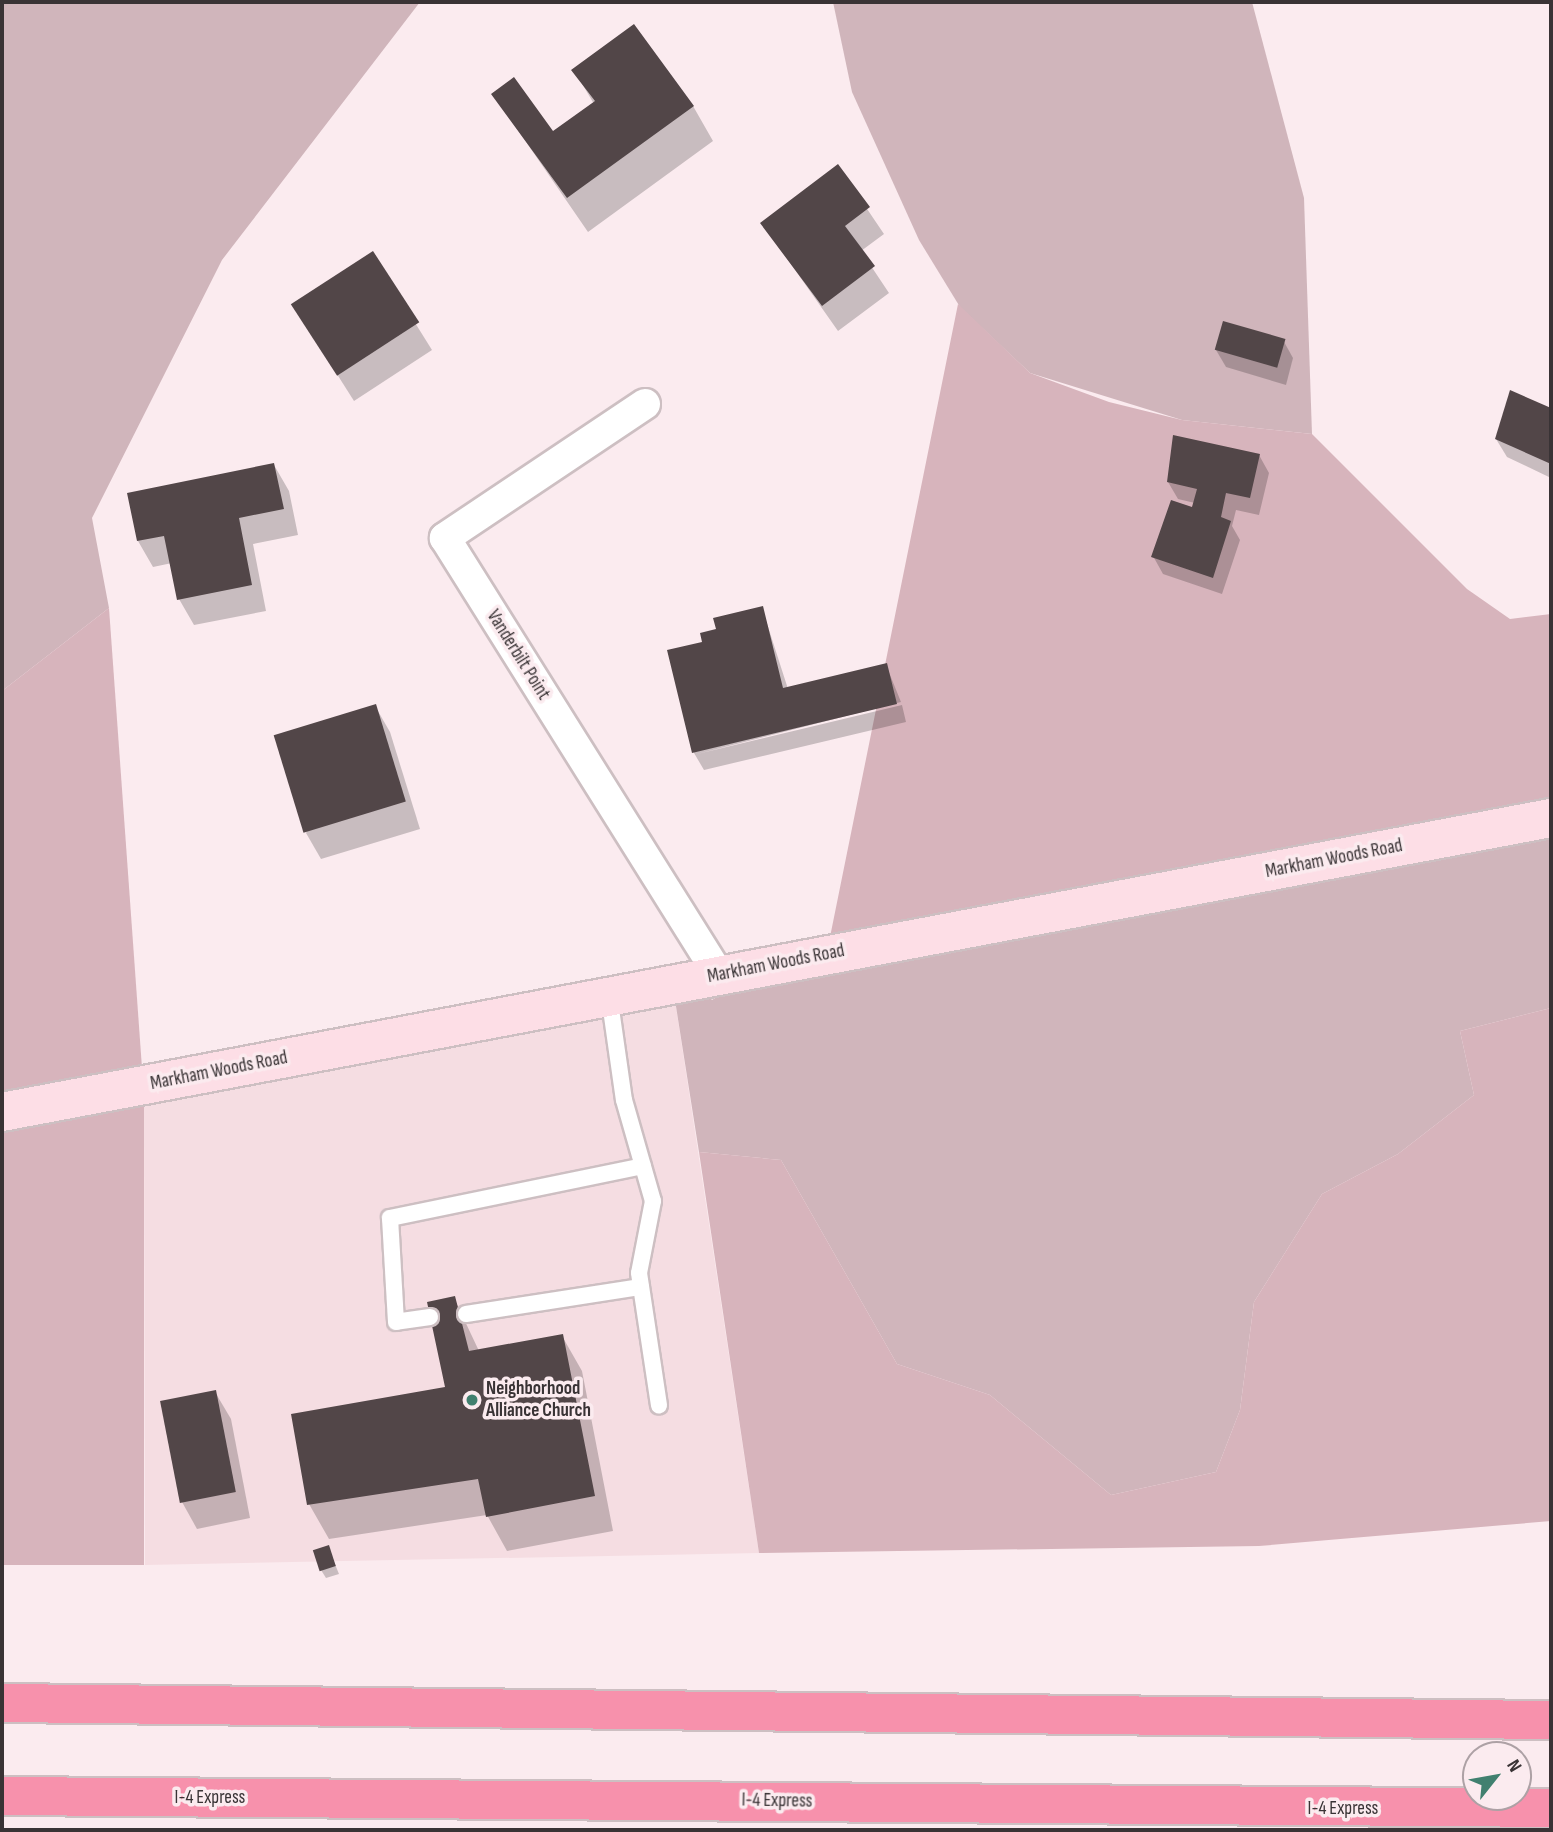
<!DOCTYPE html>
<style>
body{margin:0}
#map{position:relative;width:1553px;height:1832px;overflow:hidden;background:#fbebef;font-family:"Sofia Sans Condensed",sans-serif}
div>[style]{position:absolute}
.built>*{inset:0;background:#f5dde2}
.green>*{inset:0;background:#d0b5bb}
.forest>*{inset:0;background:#d7b4bc;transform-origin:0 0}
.shadow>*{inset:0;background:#0003}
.building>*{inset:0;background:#524648;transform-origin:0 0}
.roads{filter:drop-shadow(2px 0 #cdbfc2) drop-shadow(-2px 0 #cdbfc2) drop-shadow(0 2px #cdbfc2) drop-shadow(0 -2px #cdbfc2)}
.lane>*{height:16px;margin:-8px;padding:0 8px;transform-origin:8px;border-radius:8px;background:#fff}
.street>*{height:30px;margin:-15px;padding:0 15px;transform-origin:15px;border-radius:15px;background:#fff}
.secondary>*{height:38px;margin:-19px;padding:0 19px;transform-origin:19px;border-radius:19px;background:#fddee6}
.highway>*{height:38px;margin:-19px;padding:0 19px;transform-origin:19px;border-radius:19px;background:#f791ac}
.dots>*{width:19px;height:19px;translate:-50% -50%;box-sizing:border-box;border:4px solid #fbebef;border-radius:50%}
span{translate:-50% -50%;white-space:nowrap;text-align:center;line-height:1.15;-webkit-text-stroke:7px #fbebef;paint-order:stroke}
.street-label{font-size:19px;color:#393335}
.poi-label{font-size:19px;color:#393335;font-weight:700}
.left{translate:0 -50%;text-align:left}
.frame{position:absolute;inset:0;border:4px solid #393335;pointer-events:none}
.north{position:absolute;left:1462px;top:1741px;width:70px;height:70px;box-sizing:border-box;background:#fbebef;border:2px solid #ada1a5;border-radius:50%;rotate:59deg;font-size:19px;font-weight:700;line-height:28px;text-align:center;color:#393335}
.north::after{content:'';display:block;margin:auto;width:24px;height:32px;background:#41806f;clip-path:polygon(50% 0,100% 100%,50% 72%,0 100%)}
</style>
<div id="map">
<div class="built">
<i style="clip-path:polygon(675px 1000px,759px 1553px,145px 1565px,144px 1103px)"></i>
</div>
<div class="green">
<i style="clip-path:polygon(2px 2px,420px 2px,222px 260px,92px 518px,109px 608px,2px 691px)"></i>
<i style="clip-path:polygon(833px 2px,1252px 2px,1304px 198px,1312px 434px,1182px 420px,1030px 373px,960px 307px,919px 240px,852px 92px)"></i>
<i style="clip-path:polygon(1551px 835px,1551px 1008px,1460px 1031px,1474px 1095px,1398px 1154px,1322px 1194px,1254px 1302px,1240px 1410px,1216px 1472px,1111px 1495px,990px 1395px,897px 1364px,781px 1160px,699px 1152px,675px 1000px,708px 995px,712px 1000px,724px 992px)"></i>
</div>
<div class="forest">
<i style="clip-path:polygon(958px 304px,1030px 373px,1109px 402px,1182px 420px,1312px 434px,1467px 589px,1510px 619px,1551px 614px,1551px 798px,830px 937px)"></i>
<i style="clip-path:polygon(109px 608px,142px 1068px,2px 1095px,2px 691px)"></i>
<i style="clip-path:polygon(1551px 1008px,1551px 1521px,1259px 1546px,759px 1553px,699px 1152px,781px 1160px,897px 1364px,990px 1395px,1111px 1495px,1216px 1472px,1240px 1410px,1254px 1302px,1322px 1194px,1398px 1154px,1474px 1095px,1460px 1031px)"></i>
<i style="left:144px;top:1103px;width:462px;height:145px;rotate:90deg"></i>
</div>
<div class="shadow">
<i style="clip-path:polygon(574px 70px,693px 106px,713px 141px,588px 232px,493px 94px,553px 134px,594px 104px)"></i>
<i style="clip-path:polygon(838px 166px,884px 234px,861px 251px,889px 293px,838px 331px,762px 223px)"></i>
<i style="clip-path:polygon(372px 254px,432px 350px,354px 401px,309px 330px)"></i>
<i style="clip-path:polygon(1283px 340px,1293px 358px,1286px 385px,1226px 367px,1216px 350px)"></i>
<i style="clip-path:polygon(1511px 392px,1551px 410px,1551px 478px,1507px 457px,1496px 439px)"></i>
<i style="clip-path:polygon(1259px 455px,1269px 473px,1259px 515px,1236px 510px,1232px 526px,1240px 540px,1222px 594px,1163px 574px,1153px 556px,1195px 503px,1178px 499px,1168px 482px)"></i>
<i style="clip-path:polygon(274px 465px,289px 491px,298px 535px,253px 544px,266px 611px,194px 625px,179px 599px,172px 563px,153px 567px,138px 541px,129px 495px)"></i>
<i style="clip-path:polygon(762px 608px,788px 689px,886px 665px,901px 702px,697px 754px,902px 705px,906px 722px,704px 770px,694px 753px,670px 651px,704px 643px)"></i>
<i style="clip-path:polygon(375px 706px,390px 732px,420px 829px,321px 859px,306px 833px)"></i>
<i style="clip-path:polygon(454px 1298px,479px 1351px,562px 1336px,582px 1371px,613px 1531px,507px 1551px,487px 1515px,329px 1539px,309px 1504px,447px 1389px)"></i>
<i style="clip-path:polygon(215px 1392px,231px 1419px,250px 1518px,197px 1529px,182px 1502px)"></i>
<i style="clip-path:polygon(328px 1547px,339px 1574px,326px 1578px,321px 1570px)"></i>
</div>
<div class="building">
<i style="clip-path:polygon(634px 24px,694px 106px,567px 198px,491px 94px,514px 77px,553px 131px,595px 101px,571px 70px)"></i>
<i style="clip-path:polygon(838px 164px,870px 207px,845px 226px,875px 266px,822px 306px,760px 223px)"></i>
<i style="left:373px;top:251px;width:85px;height:98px;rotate:57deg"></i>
<i style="left:1223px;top:321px;width:65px;height:30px;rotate:16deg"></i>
<i style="clip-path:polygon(1510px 390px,1551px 408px,1551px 464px,1495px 439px)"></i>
<i style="clip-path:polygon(1173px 435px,1260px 454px,1250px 498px,1226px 493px,1221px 517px,1231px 521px,1213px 578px,1151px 557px,1171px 500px,1192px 507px,1197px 489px,1167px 482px)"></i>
<i style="clip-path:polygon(274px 463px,284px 509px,239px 518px,252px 585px,177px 600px,164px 536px,137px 541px,127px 493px)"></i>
<i style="clip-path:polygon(763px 606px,783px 688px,887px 663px,897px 704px,692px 753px,667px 650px,702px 642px,700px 633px,716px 629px,713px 618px)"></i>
<i style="left:376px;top:704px;width:102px;height:107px;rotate:73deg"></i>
<i style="clip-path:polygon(455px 1296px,469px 1351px,563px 1334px,595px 1496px,486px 1517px,478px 1479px,307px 1505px,291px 1414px,445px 1387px,427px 1302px)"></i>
<i style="left:216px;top:1390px;width:104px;height:57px;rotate:79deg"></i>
<i style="left:329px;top:1545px;width:22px;height:17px;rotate:72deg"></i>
</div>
<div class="roads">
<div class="lane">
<i style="left:609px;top:995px;width:106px;rotate:81.9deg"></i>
<i style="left:624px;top:1100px;width:105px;rotate:74deg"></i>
<i style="left:653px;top:1201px;width:73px;rotate:101deg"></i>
<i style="left:639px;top:1273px;width:134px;rotate:81.4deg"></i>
<i style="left:466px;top:1314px;width:177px;rotate:-8.8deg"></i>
<i style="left:430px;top:1317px;width:34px;rotate:172deg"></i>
<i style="left:396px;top:1322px;width:104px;rotate:-93.3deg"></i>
<i style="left:390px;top:1218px;width:258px;rotate:-11.6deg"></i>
</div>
<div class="street">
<i style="left:645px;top:404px;width:241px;rotate:146.2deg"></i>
<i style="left:445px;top:538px;width:516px;rotate:57.91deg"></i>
</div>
<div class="secondary">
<i style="left:2px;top:1112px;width:1577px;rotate:-10.75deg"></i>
</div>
<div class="highway">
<i style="left:2px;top:1703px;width:1549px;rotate:0.63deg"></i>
<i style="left:2px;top:1796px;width:1549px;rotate:0.44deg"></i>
</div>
</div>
<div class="dots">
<i style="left:472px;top:1400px;background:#41806f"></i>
</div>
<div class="street-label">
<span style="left:518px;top:655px;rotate:58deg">Vanderbilt Point</span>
<span style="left:1334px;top:859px;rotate:-11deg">Markham Woods Road</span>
<span style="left:776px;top:964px;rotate:-11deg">Markham Woods Road</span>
<span style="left:219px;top:1071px;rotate:-11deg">Markham Woods Road</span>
<span style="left:210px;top:1798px">I-4 Express</span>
<span style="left:777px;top:1801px;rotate:1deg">I-4 Express</span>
<span style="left:1343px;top:1809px">I-4 Express</span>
</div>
<div class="poi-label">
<span class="left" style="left:486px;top:1400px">Neighborhood<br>Alliance Church</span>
</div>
<div class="frame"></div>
<div class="north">N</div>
</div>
